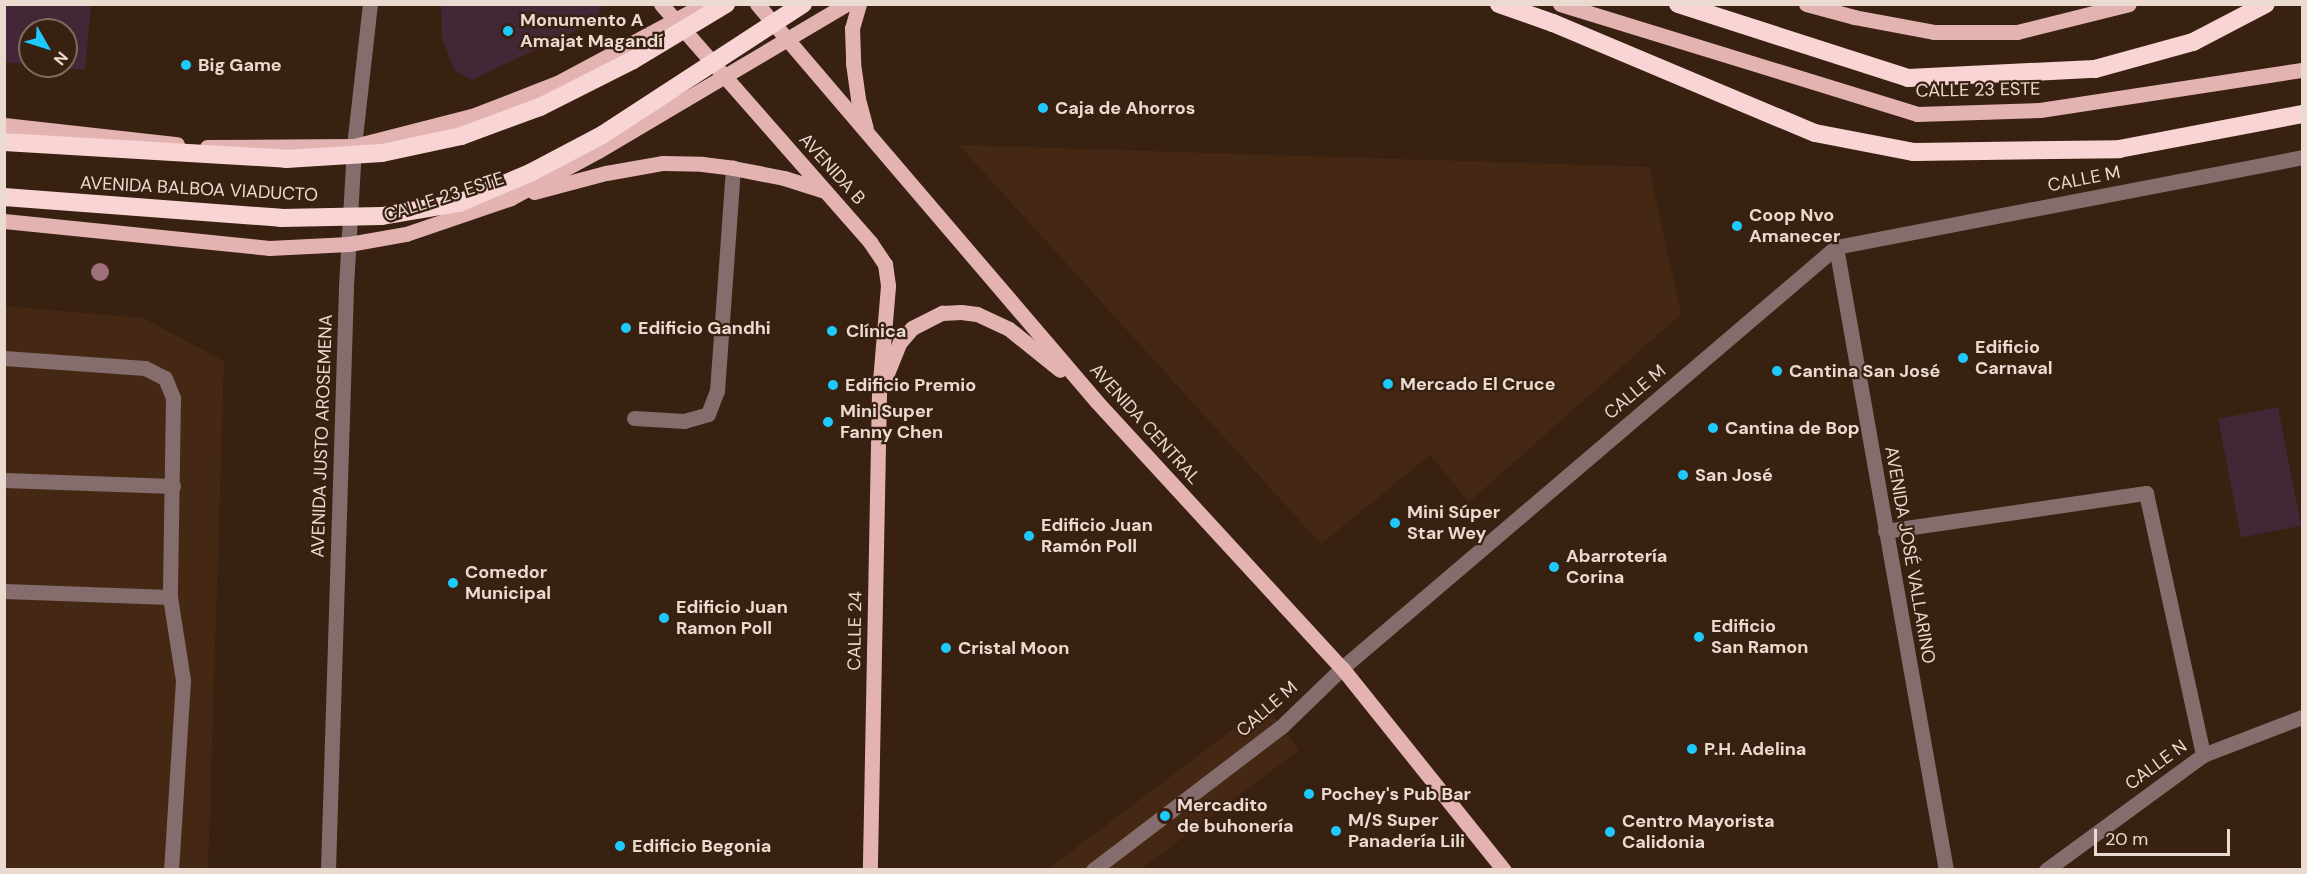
<!DOCTYPE html>
<meta charset="utf-8">
<style>
body{margin:0}
#map{position:relative;width:2307px;height:874px;overflow:hidden;background:#382111;font-family:"DM Sans",sans-serif}
div>[style]{position:absolute}
.built>*{inset:0;background:#452814}
.green>*{inset:0;background:#442736;transform-origin:0 0}
.minor>*{height:15px;margin:-7.5px;padding:0 7.5px;transform-origin:7.5px;border-radius:7.5px;background:#846d6c}
.major>*{height:15px;margin:-7.5px;padding:0 7.5px;transform-origin:7.5px;border-radius:7.5px;background:#e3b3b1}
.highway>*{height:18px;margin:-9px;padding:0 9px;transform-origin:9px;border-radius:9px;background:#f8d5d4}
.highway-bridge>*{height:18px;margin:-9px;padding:0 9px;transform-origin:9px;border-radius:9px;background:#f8d5d4}
.trees>*{width:18px;height:18px;margin:-9px;border-radius:50%;background:#a06f7c}
.dots>*{width:16px;height:16px;translate:-50% -50%;box-sizing:border-box;border:3px solid #382111;border-radius:50%}
span{translate:-50% -50%;white-space:nowrap;text-align:center;line-height:1.15;-webkit-text-stroke:4.5px #382111;paint-order:stroke}
.poi-label{font-size:18px;color:#eadad0;font-weight:700}
.left{translate:0 -50%;text-align:left}
.street-label{font-size:18px;color:#eadad0}
.frame{position:absolute;inset:0;border:6px solid #eadad0;pointer-events:none}
.north{position:absolute;left:18px;top:18px;width:60px;height:60px;box-sizing:border-box;background:#382111;border:2px solid #7f6b5d;border-radius:50%;rotate:129deg;font-size:16px;font-weight:700;line-height:24px;text-align:center;color:#eadad0}
.north::after{content:'';display:block;margin:auto;width:21px;height:27px;background:#1ec9fd;clip-path:polygon(50% 0,100% 100%,50% 72%,0 100%)}
.scale{position:absolute;left:2094px;top:829px;width:136px;height:27px;box-sizing:border-box;border:3px solid #eadad0;border-top:0;padding-left:8px;font-size:18px;line-height:21px;white-space:nowrap;color:#eadad0;-webkit-text-stroke:4px #382111;paint-order:stroke}
</style>
<div id="map">
<div class="built">
<i style="clip-path:polygon(959px 145px,1649px 167px,1681px 314px,1469px 502px,1430px 455px,1321px 544px)"></i>
<i style="clip-path:polygon(4px 306px,143px 318px,224px 361px,208px 869px,5px 869px)"></i>
<i style="clip-path:polygon(1265px 705px,1299px 750px,1141px 869px,1047px 870px)"></i>
</div>
<div class="green">
<i style="clip-path:polygon(4px 5px,91px 5px,85px 70px,44px 66px,66px 66px,66px 30px,30px 30px,30px 65px,5px 62px)"></i>
<i style="clip-path:polygon(441px 5px,441px 4px,602px 5px,597px 20px,472px 80px,454px 70px,442px 38px)"></i>
<i style="left:2278px;top:407px;width:121px;height:61px;rotate:79deg"></i>
</div>
<div class="minor">
<i style="left:1836px;top:247px;width:633px;rotate:79.99deg"></i>
<i style="left:4px;top:358px;width:141px;rotate:4.1deg"></i>
<i style="left:145px;top:368px;width:22px;rotate:27deg"></i>
<i style="left:165px;top:378px;width:22px;rotate:68deg"></i>
<i style="left:173px;top:398px;width:199px;rotate:90.9deg"></i>
<i style="left:170px;top:597px;width:84px;rotate:81.1deg"></i>
<i style="left:183px;top:680px;width:190px;rotate:93.6deg"></i>
<i style="left:634px;top:418px;width:50px;rotate:3.4deg"></i>
<i style="left:684px;top:421px;width:25px;rotate:-16deg"></i>
<i style="left:708px;top:414px;width:25px;rotate:-69deg"></i>
<i style="left:717px;top:391px;width:224px;rotate:-85.9deg"></i>
<i style="left:4px;top:480px;width:169px;rotate:2deg"></i>
<i style="left:1885px;top:531px;width:264px;rotate:-8.3deg"></i>
<i style="left:2146px;top:493px;width:268px;rotate:77.7deg"></i>
<i style="left:4px;top:591px;width:166px;rotate:2.1deg"></i>
<i style="left:328px;top:870px;width:584px;rotate:-88.23deg"></i>
<i style="left:346px;top:286px;width:140px;rotate:-86.7deg"></i>
<i style="left:354px;top:146px;width:143px;rotate:-83.6deg"></i>
<i style="left:1093px;top:870px;width:236px;rotate:-37.3deg"></i>
<i style="left:1281px;top:727px;width:85px;rotate:-44deg"></i>
<i style="left:1342px;top:668px;width:649px;rotate:-40.44deg"></i>
<i style="left:1836px;top:247px;width:475px;rotate:-10.9deg"></i>
<i style="left:2046px;top:870px;width:195px;rotate:-36.2deg"></i>
<i style="left:2203px;top:755px;width:106px;rotate:-21deg"></i>
</div>
<div class="major">
<i style="left:661px;top:4px;width:317px;rotate:48.7deg"></i>
<i style="left:870px;top:242px;width:27px;rotate:56deg"></i>
<i style="left:885px;top:264px;width:22px;rotate:82deg"></i>
<i style="left:888px;top:286px;width:107px;rotate:94.8deg"></i>
<i style="left:879px;top:393px;width:477px;rotate:91.1deg"></i>
<i style="left:757px;top:4px;width:523px;rotate:49.49deg"></i>
<i style="left:1097px;top:402px;width:362px;rotate:47.4deg"></i>
<i style="left:1342px;top:668px;width:259px;rotate:51.3deg"></i>
<i style="left:859px;top:4px;width:25px;rotate:106deg"></i>
<i style="left:852px;top:28px;width:35px;rotate:88deg"></i>
<i style="left:853px;top:63px;width:36px;rotate:82deg"></i>
<i style="left:858px;top:99px;width:30px;rotate:75deg"></i>
<i style="left:1560px;top:4px;width:374px;rotate:17.1deg"></i>
<i style="left:1917px;top:114px;width:123px;rotate:-1.9deg"></i>
<i style="left:2040px;top:110px;width:265px;rotate:-8.7deg"></i>
<i style="left:1806px;top:4px;width:50px;rotate:15.2deg"></i>
<i style="left:1854px;top:17px;width:81px;rotate:10.6deg"></i>
<i style="left:1934px;top:32px;width:83px"></i>
<i style="left:2017px;top:32px;width:115px;rotate:-14deg"></i>
<i style="left:4px;top:125px;width:174px;rotate:6.3deg"></i>
<i style="left:207px;top:147px;width:147px;rotate:-0.4deg"></i>
<i style="left:354px;top:146px;width:122px;rotate:-14.3deg"></i>
<i style="left:472px;top:116px;width:91px;rotate:-21.2deg"></i>
<i style="left:557px;top:83px;width:168px;rotate:-28.1deg"></i>
<i style="left:534px;top:192px;width:74px;rotate:-14.8deg"></i>
<i style="left:606px;top:173px;width:58px;rotate:-10deg"></i>
<i style="left:663px;top:163px;width:39px;rotate:1deg"></i>
<i style="left:702px;top:164px;width:31px;rotate:7deg"></i>
<i style="left:733px;top:168px;width:52px;rotate:11.1deg"></i>
<i style="left:784px;top:178px;width:43px;rotate:17.6deg"></i>
<i style="left:4px;top:221px;width:266px;rotate:5.8deg"></i>
<i style="left:269px;top:248px;width:80px;rotate:-2.9deg"></i>
<i style="left:349px;top:244px;width:58px;rotate:-10deg"></i>
<i style="left:406px;top:234px;width:111px;rotate:-18.9deg"></i>
<i style="left:511px;top:198px;width:99px;rotate:-28.4deg"></i>
<i style="left:598px;top:151px;width:289px;rotate:-30.6deg"></i>
<i style="left:886px;top:376px;width:37px;rotate:-68deg"></i>
<i style="left:900px;top:342px;width:18px;rotate:-49deg"></i>
<i style="left:912px;top:328px;width:34px;rotate:-27deg"></i>
<i style="left:942px;top:313px;width:19px;rotate:-3deg"></i>
<i style="left:961px;top:312px;width:16px;rotate:7deg"></i>
<i style="left:977px;top:314px;width:35px;rotate:25deg"></i>
<i style="left:1009px;top:329px;width:65px;rotate:38.8deg"></i>
</div>
<div class="highway">
<i style="left:4px;top:142px;width:283px;rotate:3.4deg"></i>
<i style="left:4px;top:197px;width:278px;rotate:4.3deg"></i>
</div>
<div class="highway-bridge">
<i style="left:1499px;top:4px;width:57px;rotate:19.4deg"></i>
<i style="left:1553px;top:23px;width:284px;rotate:22.8deg"></i>
<i style="left:1815px;top:133px;width:101px;rotate:10.9deg"></i>
<i style="left:1914px;top:152px;width:205px;rotate:-0.8deg"></i>
<i style="left:2119px;top:149px;width:186px;rotate:-10.8deg"></i>
<i style="left:1678px;top:4px;width:242px;rotate:17.8deg"></i>
<i style="left:1908px;top:78px;width:187px;rotate:-2.8deg"></i>
<i style="left:2095px;top:69px;width:102px;rotate:-15.4deg"></i>
<i style="left:2193px;top:42px;width:82px;rotate:-27.5deg"></i>
<i style="left:286px;top:159px;width:96px;rotate:-3.6deg"></i>
<i style="left:382px;top:153px;width:81px;rotate:-12.1deg"></i>
<i style="left:461px;top:136px;width:84px;rotate:-20.2deg"></i>
<i style="left:540px;top:107px;width:104px;rotate:-26.8deg"></i>
<i style="left:633px;top:60px;width:109px;rotate:-31.1deg"></i>
<i style="left:281px;top:218px;width:101px;rotate:-1.1deg"></i>
<i style="left:382px;top:216px;width:78px;rotate:-9.6deg"></i>
<i style="left:459px;top:203px;width:77px;rotate:-22.9deg"></i>
<i style="left:530px;top:173px;width:81px;rotate:-27.8deg"></i>
<i style="left:602px;top:135px;width:240px;rotate:-33.1deg"></i>
</div>
<div class="trees">
<i style="left:100px;top:272px"></i>
</div>
<div class="dots">
<i style="left:508px;top:31px;background:#1ec9fd"></i>
<i style="left:186px;top:65px;background:#1ec9fd"></i>
<i style="left:1043px;top:108px;background:#1ec9fd"></i>
<i style="left:1737px;top:226px;background:#1ec9fd"></i>
<i style="left:626px;top:328px;background:#1ec9fd"></i>
<i style="left:832px;top:331px;background:#1ec9fd"></i>
<i style="left:1963px;top:358px;background:#1ec9fd"></i>
<i style="left:1777px;top:371px;background:#1ec9fd"></i>
<i style="left:1388px;top:384px;background:#1ec9fd"></i>
<i style="left:833px;top:385px;background:#1ec9fd"></i>
<i style="left:828px;top:422px;background:#1ec9fd"></i>
<i style="left:1713px;top:428px;background:#1ec9fd"></i>
<i style="left:1683px;top:475px;background:#1ec9fd"></i>
<i style="left:1395px;top:523px;background:#1ec9fd"></i>
<i style="left:1029px;top:536px;background:#1ec9fd"></i>
<i style="left:1554px;top:567px;background:#1ec9fd"></i>
<i style="left:453px;top:583px;background:#1ec9fd"></i>
<i style="left:664px;top:618px;background:#1ec9fd"></i>
<i style="left:1699px;top:637px;background:#1ec9fd"></i>
<i style="left:946px;top:648px;background:#1ec9fd"></i>
<i style="left:1692px;top:749px;background:#1ec9fd"></i>
<i style="left:1309px;top:794px;background:#1ec9fd"></i>
<i style="left:1165px;top:816px;background:#1ec9fd"></i>
<i style="left:1336px;top:831px;background:#1ec9fd"></i>
<i style="left:1610px;top:832px;background:#1ec9fd"></i>
<i style="left:620px;top:846px;background:#1ec9fd"></i>
</div>
<div class="poi-label">
<span class="left" style="left:520px;top:31px">Monumento A<br>Amajat Magandí</span>
<span class="left" style="left:198px;top:65px">Big Game</span>
<span class="left" style="left:1055px;top:108px">Caja de Ahorros</span>
<span class="left" style="left:1749px;top:226px">Coop Nvo<br>Amanecer</span>
<span class="left" style="left:638px;top:328px">Edificio Gandhi</span>
<span class="left" style="left:846px;top:331px">Clínica</span>
<span class="left" style="left:1975px;top:358px">Edificio<br>Carnaval</span>
<span class="left" style="left:1789px;top:371px">Cantina San José</span>
<span class="left" style="left:1400px;top:384px">Mercado El Cruce</span>
<span class="left" style="left:845px;top:385px">Edificio Premio</span>
<span class="left" style="left:840px;top:422px">Mini Super<br>Fanny Chen</span>
<span class="left" style="left:1725px;top:428px">Cantina de Bop</span>
<span class="left" style="left:1695px;top:475px">San José</span>
<span class="left" style="left:1407px;top:523px">Mini Súper<br>Star Wey</span>
<span class="left" style="left:1041px;top:536px">Edificio Juan<br>Ramón Poll</span>
<span class="left" style="left:1566px;top:567px">Abarrotería<br>Corina</span>
<span class="left" style="left:465px;top:583px">Comedor<br>Municipal</span>
<span class="left" style="left:676px;top:618px">Edificio Juan<br>Ramon Poll</span>
<span class="left" style="left:1711px;top:637px">Edificio<br>San Ramon</span>
<span class="left" style="left:958px;top:648px">Cristal Moon</span>
<span class="left" style="left:1704px;top:749px">P.H. Adelina</span>
<span class="left" style="left:1321px;top:794px">Pochey's Pub Bar</span>
<span class="left" style="left:1177px;top:816px">Mercadito<br>de buhonería</span>
<span class="left" style="left:1348px;top:831px">M/S Super<br>Panadería Lili</span>
<span class="left" style="left:1622px;top:832px">Centro Mayorista<br>Calidonia</span>
<span class="left" style="left:632px;top:846px">Edificio Begonia</span>
</div>
<div class="street-label">
<span style="left:1978px;top:90px;rotate:-1deg">CALLE 23 ESTE</span>
<span style="left:832px;top:169px;rotate:48deg">AVENIDA B</span>
<span style="left:2084px;top:179px;rotate:-11deg">CALLE M</span>
<span style="left:199px;top:189px;rotate:3deg">AVENIDA BALBOA VIADUCTO</span>
<span style="left:444px;top:197px;rotate:-18deg">CALLE 23 ESTE</span>
<span style="left:1635px;top:392px;rotate:-40deg">CALLE M</span>
<span style="left:1145px;top:424px;rotate:48deg">AVENIDA CENTRAL</span>
<span style="left:322px;top:436px;rotate:-88deg">AVENIDA JUSTO AROSEMENA</span>
<span style="left:1910px;top:555px;rotate:80deg">AVENIDA JOSÉ VALLARINO</span>
<span style="left:855px;top:631px;rotate:-89deg">CALLE 24</span>
<span style="left:1267px;top:709px;rotate:-41deg">CALLE M</span>
<span style="left:2156px;top:765px;rotate:-36deg">CALLE N</span>
</div>
<div class="frame"></div>
<div class="north">N</div>
<div class="scale">20 m</div>
</div>
